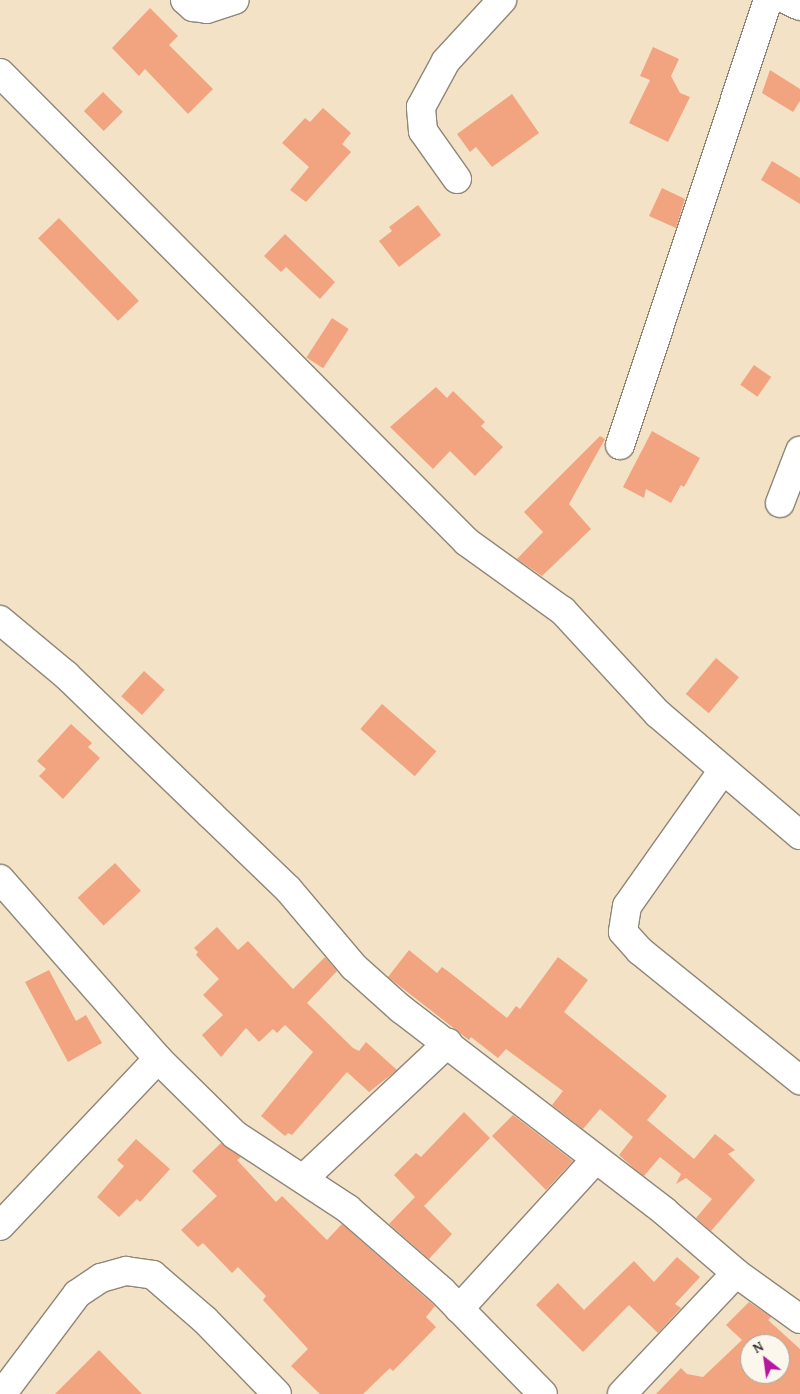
<!DOCTYPE html>
<style>
body{margin:0}
#map{position:relative;width:800px;height:1394px;overflow:hidden;background:#f3e2c6;font-family:"Gentium Book Plus",serif}
div>[style]{position:absolute}
.building>*{inset:0;background:#f1a47f;transform-origin:0 0}
.roads{filter:drop-shadow(1px 0 #8f8678) drop-shadow(-1px 0 #8f8678) drop-shadow(0 1px #8f8678) drop-shadow(0 -1px #8f8678)}
.minor>*{height:28px;margin:-14px;padding:0 14px;transform-origin:14px;border-radius:14px;background:#fff}
span{translate:-50% -50%;white-space:nowrap;text-align:center;line-height:1.15;-webkit-text-stroke:5px #fbf7ec;paint-order:stroke}
.north{position:absolute;left:740px;top:1334px;width:50px;height:50px;box-sizing:border-box;background:#fbf7ec;border:1px solid #a8a59f;border-radius:50%;rotate:330deg;font-size:14px;font-weight:700;line-height:20px;text-align:center;color:#2b2b2b}
.north::after{content:'';display:block;margin:auto;width:18px;height:22px;background:#b5179e;clip-path:polygon(50% 0,100% 100%,50% 72%,0 100%)}
</style>
<div id="map">
<div class="building">
<i style="clip-path:polygon(150px 8px,178px 36px,169px 45px,213px 89px,188px 114px,145px 69px,139px 76px,112px 48px)"></i>
<i style="clip-path:polygon(653px 47px,679px 59px,671px 76px,680px 93px,690px 97px,668px 142px,629px 123px,650px 80px,640px 76px)"></i>
<i style="clip-path:polygon(770px 70px,800px 89px,800px 101px,793px 112px,762px 93px)"></i>
<i style="left:103px;top:92px;width:28px;height:27px;rotate:45deg"></i>
<i style="clip-path:polygon(512px 94px,539px 133px,492px 167px,476px 147px,470px 152px,457px 134px)"></i>
<i style="clip-path:polygon(323px 108px,351px 133px,342px 144px,351px 152px,306px 202px,290px 190px,309px 167px,282px 143px,305px 118px,310px 122px)"></i>
<i style="clip-path:polygon(772px 161px,800px 178px,800px 204px,761px 180px)"></i>
<i style="clip-path:polygon(662px 188px,685px 199px,676px 228px,649px 216px)"></i>
<i style="clip-path:polygon(418px 205px,441px 235px,399px 267px,379px 241px,392px 231px,389px 227px)"></i>
<i style="left:59px;top:218px;width:115px;height:29px;rotate:46deg"></i>
<i style="clip-path:polygon(285px 234px,335px 282px,320px 299px,286px 267px,281px 272px,264px 256px)"></i>
<i style="left:332px;top:318px;width:20px;height:47px;rotate:33deg"></i>
<i style="left:754px;top:365px;width:21px;height:24px;rotate:35deg"></i>
<i style="clip-path:polygon(436px 387px,447px 398px,453px 391px,485px 422px,481px 426px,503px 447px,475px 476px,450px 451px,433px 469px,390px 427px)"></i>
<i style="clip-path:polygon(652px 431px,700px 458px,684px 487px,681px 485px,671px 503px,646px 489px,644px 498px,623px 487px)"></i>
<i style="clip-path:polygon(600px 436px,605px 439px,569px 504px,591px 529px,542px 576px,517px 559px,543px 532px,524px 512px)"></i>
<i style="left:716px;top:658px;width:30px;height:47px;rotate:40deg"></i>
<i style="left:144px;top:671px;width:28px;height:34px;rotate:42deg"></i>
<i style="left:382px;top:704px;width:72px;height:33px;rotate:41deg"></i>
<i style="clip-path:polygon(71px 724px,92px 743px,88px 747px,100px 758px,63px 799px,39px 776px,46px 769px,37px 761px)"></i>
<i style="left:115px;top:863px;width:38px;height:51px;rotate:47deg"></i>
<i style="clip-path:polygon(217px 927px,238px 950px,248px 941px,293px 989px,325px 957px,337px 971px,307px 1003px,353px 1048px,359px 1051px,366px 1042px,397px 1070px,369px 1092px,347px 1072px,292px 1135px,288px 1133px,285px 1136px,261px 1116px,313px 1052px,285px 1025px,277px 1033px,273px 1029px,259px 1042px,246px 1028px,221px 1057px,202px 1035px,223px 1015px,203px 995px,219px 979px,196px 955px,198px 952px,194px 948px)"></i>
<i style="clip-path:polygon(409px 950px,437px 973px,442px 967px,449px 972px,507px 1018px,516px 1006px,520px 1009px,558px 957px,588px 980px,564px 1012px,667px 1096px,647px 1120px,694px 1159px,715px 1134px,735px 1150px,728px 1154px,755px 1180px,711px 1231px,696px 1218px,712px 1199px,686px 1178px,676px 1184px,681px 1174px,660px 1157px,644px 1176px,636px 1170px,619px 1155px,633px 1137px,600px 1109px,583px 1129px,552px 1105px,563px 1091px,506px 1049px,498px 1058px,471px 1037px,469px 1040px,388px 977px)"></i>
<i style="clip-path:polygon(49px 970px,76px 1021px,86px 1015px,102px 1043px,68px 1062px,25px 982px)"></i>
<i style="clip-path:polygon(464px 1112px,490px 1138px,424px 1206px,452px 1234px,429px 1259px,389px 1224px,415px 1197px,394px 1175px,416px 1153px,421px 1157px)"></i>
<i style="clip-path:polygon(513px 1115px,573px 1161px,546px 1190px,492px 1136px)"></i>
<i style="clip-path:polygon(136px 1139px,170px 1169px,140px 1202px,137px 1199px,119px 1217px,97px 1197px,124px 1166px,117px 1160px)"></i>
<i style="clip-path:polygon(221px 1143px,241px 1157px,237px 1160px,276px 1202px,282px 1196px,327px 1240px,342px 1224px,435px 1306px,426px 1317px,436px 1327px,393px 1371px,390px 1368px,363px 1394px,320px 1394px,291px 1366px,308px 1349px,263px 1300px,266px 1296px,238px 1267px,232px 1273px,203px 1243px,198px 1247px,181px 1230px,217px 1196px,192px 1171px)"></i>
<i style="clip-path:polygon(677px 1257px,700px 1277px,675px 1304px,681px 1308px,658px 1333px,629px 1305px,583px 1352px,536px 1305px,558px 1283px,584px 1310px,634px 1261px,654px 1282px)"></i>
<i style="clip-path:polygon(evenodd,749px 1302px,771px 1317px,768px 1320px,800px 1349px,800px 1394px,656px 1394px,681px 1368px,687px 1374px,703px 1377px,742px 1340px,726px 1325px,749px 1302px,750px 1344px,780px 1344px,780px 1374px,750px 1374px,750px 1344px)"></i>
<i style="clip-path:polygon(99px 1350px,142px 1394px,55px 1394px)"></i>
</div>
<div class="roads">
<div class="minor">
<i style="left:185px;top:0;width:11px;rotate:41deg"></i>
<i style="left:193px;top:7px;width:14px;rotate:8deg"></i>
<i style="left:207px;top:9px;width:29px;rotate:-18deg"></i>
<i style="left:787px;top:0;width:14px;rotate:25deg"></i>
<i style="left:0;top:73px;width:662px;rotate:45.12deg"></i>
<i style="left:467px;top:542px;width:118px;rotate:35.7deg"></i>
<i style="left:563px;top:611px;width:139px;rotate:47.3deg"></i>
<i style="left:657px;top:713px;width:188px;rotate:40.5deg"></i>
<i style="left:457px;top:179px;width:59px;rotate:-125.3deg"></i>
<i style="left:423px;top:131px;width:24px;rotate:-95deg"></i>
<i style="left:421px;top:107px;width:52px;rotate:-61.5deg"></i>
<i style="left:446px;top:61px;width:83px;rotate:-47.4deg"></i>
<i style="left:620px;top:445px;width:469px;rotate:-71.6deg"></i>
<i style="left:780px;top:503px;width:56px;rotate:-69deg"></i>
<i style="left:0;top:620px;width:86px;rotate:39.8deg"></i>
<i style="left:66px;top:675px;width:200px;rotate:44deg"></i>
<i style="left:210px;top:814px;width:108px;rotate:43.9deg"></i>
<i style="left:288px;top:889px;width:102px;rotate:49.8deg"></i>
<i style="left:354px;top:967px;width:63px;rotate:41.8deg"></i>
<i style="left:401px;top:1009px;width:332px;rotate:37.5deg"></i>
<i style="left:664px;top:1211px;width:95px;rotate:40.7deg"></i>
<i style="left:736px;top:1273px;width:79px;rotate:35.7deg"></i>
<i style="left:723px;top:770px;width:166px;rotate:125.2deg"></i>
<i style="left:627px;top:906px;width:26px;rotate:99deg"></i>
<i style="left:623px;top:932px;width:25px;rotate:48deg"></i>
<i style="left:640px;top:951px;width:206px;rotate:38.9deg"></i>
<i style="left:0;top:879px;width:240px;rotate:48.7deg"></i>
<i style="left:158px;top:1059px;width:108px;rotate:44.6deg"></i>
<i style="left:235px;top:1135px;width:135px;rotate:33.2deg"></i>
<i style="left:348px;top:1209px;width:125px;rotate:41.1deg"></i>
<i style="left:442px;top:1291px;width:144px;rotate:45.6deg"></i>
<i style="left:303px;top:1179px;width:199px;rotate:-43.2deg"></i>
<i style="left:0;top:1226px;width:230px;rotate:-46.6deg"></i>
<i style="left:459px;top:1309px;width:202px;rotate:-47.6deg"></i>
<i style="left:5px;top:1390px;width:120px;rotate:-53.1deg"></i>
<i style="left:77px;top:1294px;width:29px;rotate:-34deg"></i>
<i style="left:101px;top:1278px;width:26px;rotate:-16deg"></i>
<i style="left:126px;top:1271px;width:27px;rotate:8deg"></i>
<i style="left:153px;top:1275px;width:69px;rotate:40.9deg"></i>
<i style="left:205px;top:1320px;width:103px;rotate:45.8deg"></i>
<i style="left:622px;top:1394px;width:166px;rotate:-46.7deg"></i>
</div>
</div>
<div class="north">N</div>
</div>
